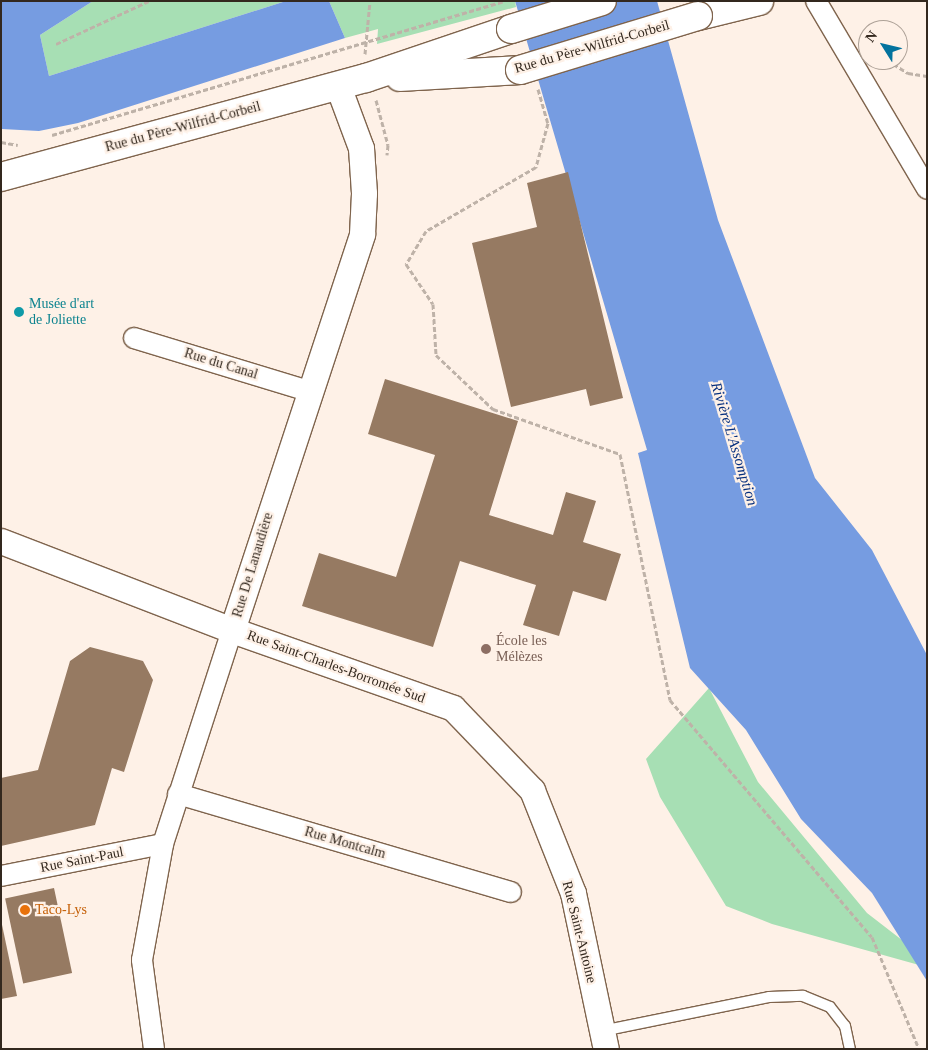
<!DOCTYPE html>
<meta charset="utf-8">
<style>
body{margin:0}
#map{position:relative;width:928px;height:1050px;overflow:hidden;background:#fef1e7;font-family:Georgia,serif}
div>[style]{position:absolute}
.green>*{inset:0;background:#a7dfb4}
.water>*{inset:0;background:#769ce1}
.building>*{inset:0;background:#967a62;transform-origin:0 0}
.path>*{height:3px;margin-top:-1.5px;transform-origin:0;background:repeating-linear-gradient(90deg,#beb2a8 0 5px,transparent 0 7.5px)}
.roads{filter:drop-shadow(1px 0 #7f644d) drop-shadow(-1px 0 #7f644d) drop-shadow(0 1px #7f644d) drop-shadow(0 -1px #7f644d)}
.service>*{height:10px;margin:-5px;padding:0 5px;transform-origin:5px;border-radius:5px;background:#fff}
.minor>*{height:20px;margin:-10px;padding:0 10px;transform-origin:10px;border-radius:10px;background:#fff}
.tertiary>*{height:25px;margin:-12.5px;padding:0 12.5px;transform-origin:12.5px;border-radius:12.5px;background:#fff}
.secondary>*{height:28px;margin:-14px;padding:0 14px;transform-origin:14px;border-radius:14px;background:#fff}
.bridges{filter:drop-shadow(1px 0 #7f644d) drop-shadow(-1px 0 #7f644d) drop-shadow(0 1px #7f644d) drop-shadow(0 -1px #7f644d)}
.secondary-bridge>*{height:28px;margin:-14px;padding:0 14px;transform-origin:14px;border-radius:14px;background:#fff}
.dots>*{width:14px;height:14px;translate:-50% -50%;box-sizing:border-box;border:2px solid #fef1e7;border-radius:50%}
span{translate:-50% -50%;white-space:nowrap;text-align:center;line-height:1.15;-webkit-text-stroke:4.5px #fef1e7;paint-order:stroke}
.street-label{font-size:14px;color:#33281e}
.culture-label{font-size:14px;color:#0d838f}
.left{translate:0 -50%;text-align:left}
.education-label{font-size:14px;color:#785e54}
.food-label{font-size:14px;color:#c56008}
.water-label{font-size:15px;color:#052e7d;font-style:italic}
.frame{position:absolute;inset:0;border:2px solid #33281e;pointer-events:none}
.north{position:absolute;left:858px;top:20px;width:50px;height:50px;box-sizing:border-box;background:#fef1e7;border:1px solid #ada197;border-radius:50%;rotate:306deg;font-size:14px;font-weight:700;line-height:20px;text-align:center;color:#33281e}
.north::after{content:'';display:block;margin:auto;width:18px;height:22px;background:#03739e;clip-path:polygon(50% 0,100% 100%,50% 72%,0 100%)}
</style>
<div id="map">
<div class="green">
<i style="clip-path:polygon(93px 1px,286px 1px,49px 76px,40px 35px)"></i>
<i style="clip-path:polygon(329px 1px,515px 1px,516px 7px,377px 44px,378px 29px,345px 38px)"></i>
<i style="clip-path:polygon(709px 688px,758px 782px,867px 913px,911px 947px,919px 965px,772px 924px,726px 906px,660px 797px,646px 759px)"></i>
</div>
<div class="water">
<i style="clip-path:polygon(1px 1px,93px 1px,40px 35px,49px 76px,286px 1px,329px 1px,345px 38px,78px 123px,39px 131px,2px 129px)"></i>
<i style="clip-path:polygon(515px 1px,657px 1px,718px 220px,815px 478px,872px 550px,927px 655px,927px 981px,872px 893px,801px 819px,746px 730px,690px 668px,638px 453px,647px 450px)"></i>
</div>
<div class="building">
<i style="clip-path:polygon(568px 172px,623px 398px,590px 406px,586px 389px,511px 407px,472px 243px,537px 227px,527px 183px)"></i>
<i style="clip-path:polygon(385px 379px,518px 421px,489px 515px,553px 535px,566px 492px,596px 501px,583px 542px,621px 554px,606px 601px,573px 591px,559px 636px,523px 625px,536px 585px,460px 561px,433px 647px,302px 606px,319px 553px,396px 577px,435px 455px,368px 434px)"></i>
<i style="clip-path:polygon(90px 647px,143px 661px,153px 680px,124px 772px,112px 768px,95px 825px,1px 846px,1px 778px,38px 770px,70px 661px)"></i>
<i style="left:54px;top:888px;width:87px;height:50px;rotate:78deg"></i>
<i style="clip-path:polygon(1px 920px,17px 996px,1px 999px)"></i>
</div>
<div class="path">
<i style="left:56px;top:44px;width:102px;rotate:-24.8deg"></i>
<i style="left:365px;top:54px;width:53px;rotate:-84.6deg"></i>
<i style="left:887px;top:60px;width:25px;rotate:32deg"></i>
<i style="left:908px;top:73px;width:19px;rotate:9deg"></i>
<i style="left:538px;top:89px;width:35px;rotate:74deg"></i>
<i style="left:548px;top:123px;width:46px;rotate:105.3deg"></i>
<i style="left:536px;top:167px;width:127px;rotate:149.8deg"></i>
<i style="left:426px;top:231px;width:39px;rotate:121deg"></i>
<i style="left:406px;top:264px;width:48px;rotate:56deg"></i>
<i style="left:433px;top:304px;width:51px;rotate:86.6deg"></i>
<i style="left:436px;top:355px;width:79px;rotate:43.5deg"></i>
<i style="left:493px;top:409px;width:135px;rotate:19.5deg"></i>
<i style="left:620px;top:454px;width:251px;rotate:78.5deg"></i>
<i style="left:670px;top:700px;width:311px;rotate:49.6deg"></i>
<i style="left:872px;top:937px;width:121px;rotate:67.2deg"></i>
<i style="left:376px;top:100px;width:47px;rotate:75.1deg"></i>
<i style="left:388px;top:145px;width:10px;rotate:96deg"></i>
<i style="left:52px;top:135px;width:470px;rotate:-16.5deg"></i>
<i style="left:1px;top:142px;width:17px;rotate:10deg"></i>
</div>
<div class="roads">
<div class="service">
<i style="left:602px;top:1031px;width:170px;rotate:-11.5deg"></i>
<i style="left:769px;top:997px;width:34px;rotate:-2deg"></i>
<i style="left:803px;top:996px;width:29px;rotate:22deg"></i>
<i style="left:830px;top:1007px;width:24px;rotate:52deg"></i>
<i style="left:845px;top:1026px;width:24px;rotate:78deg"></i>
</div>
<div class="minor">
<i style="left:816px;top:1px;width:218px;rotate:59.4deg"></i>
<i style="left:134px;top:338px;width:182px;rotate:16.9deg"></i>
<i style="left:178px;top:794px;width:347px;rotate:16.4deg"></i>
<i style="left:1px;top:876px;width:165px;rotate:-11.2deg"></i>
<i style="left:154px;top:1049px;width:90px;rotate:-97.7deg"></i>
<i style="left:142px;top:960px;width:118px;rotate:-79.7deg"></i>
<i style="left:163px;top:844px;width:225px;rotate:-72.1deg"></i>
</div>
<div class="tertiary">
<i style="left:1px;top:541px;width:248px;rotate:21.1deg"></i>
<i style="left:232px;top:630px;width:234px;rotate:19.4deg"></i>
<i style="left:453px;top:708px;width:114px;rotate:46.1deg"></i>
<i style="left:532px;top:790px;width:111px;rotate:68.3deg"></i>
<i style="left:573px;top:893px;width:159px;rotate:78.1deg"></i>
<i style="left:232px;top:630px;width:417px;rotate:-71.8deg"></i>
<i style="left:362px;top:234px;width:41px;rotate:-87.2deg"></i>
<i style="left:364px;top:193px;width:45px;rotate:-93.8deg"></i>
<i style="left:361px;top:148px;width:66px;rotate:-110.4deg"></i>
</div>
<div class="secondary">
<i style="left:698px;top:16px;width:63px;rotate:-13.8deg"></i>
<i style="left:400px;top:77px;width:120px;rotate:-3.3deg"></i>
<i style="left:1px;top:177px;width:378px;rotate:-15.2deg"></i>
<i style="left:366px;top:78px;width:153px;rotate:-18.7deg"></i>
</div>
</div>
<div class="bridges">
<div class="secondary-bridge">
<i style="left:511px;top:29px;width:95px;rotate:-17.1deg"></i>
<i style="left:520px;top:70px;width:186px;rotate:-16.9deg"></i>
</div>
</div>
<div class="dots">
<i style="left:19px;top:312px;background:#0f9aa8"></i>
<i style="left:486px;top:649px;background:#8d6e63"></i>
<i style="left:25px;top:910px;background:#e8710a"></i>
</div>
<div class="street-label">
<span style="left:592px;top:47px;rotate:-16deg">Rue du Père-Wilfrid-Corbeil</span>
<span style="left:183px;top:127px;rotate:-15deg">Rue du Père-Wilfrid-Corbeil</span>
<span style="left:221px;top:364px;rotate:17deg">Rue du Canal</span>
<span style="left:253px;top:565px;rotate:-73deg">Rue De Lanaudière</span>
<span style="left:336px;top:667px;rotate:20deg">Rue Saint-Charles-Borromée Sud</span>
<span style="left:345px;top:843px;rotate:16deg">Rue Montcalm</span>
<span style="left:82px;top:860px;rotate:-11deg">Rue Saint-Paul</span>
<span style="left:579px;top:932px;rotate:76deg">Rue Saint-Antoine</span>
</div>
<div class="culture-label">
<span class="left" style="left:29px;top:312px">Musée d'art<br>de Joliette</span>
</div>
<div class="education-label">
<span class="left" style="left:496px;top:649px">École les<br>Mélèzes</span>
</div>
<div class="food-label">
<span class="left" style="left:35px;top:910px">Taco-Lys</span>
</div>
<div class="water-label">
<span style="left:734px;top:444px;rotate:73deg">Rivière L'Assomption</span>
</div>
<div class="frame"></div>
<div class="north">N</div>
</div>
